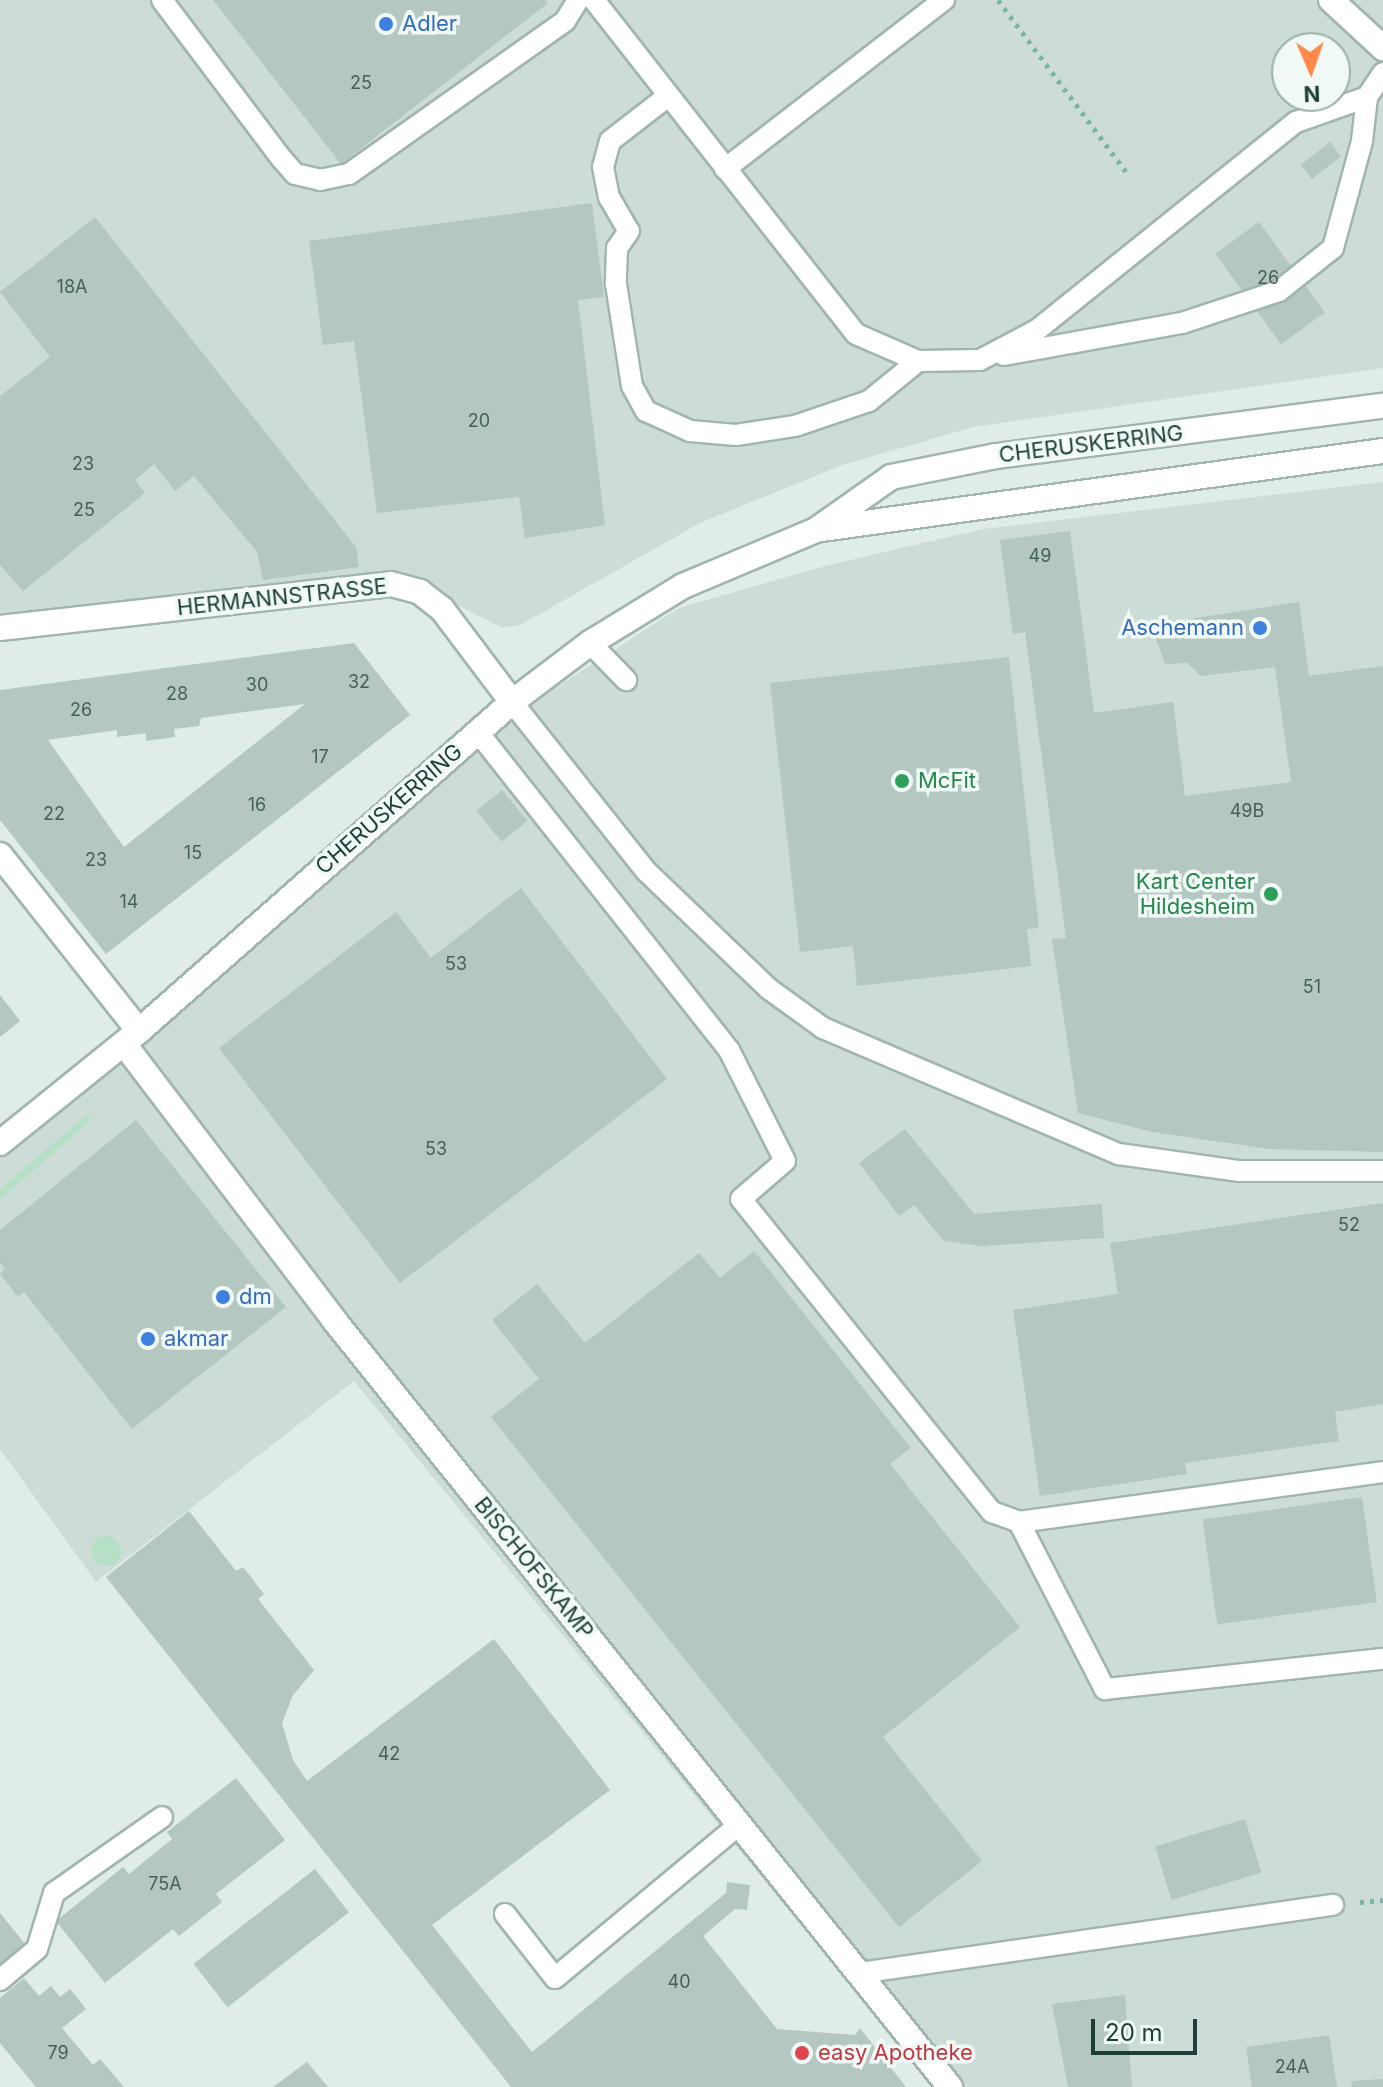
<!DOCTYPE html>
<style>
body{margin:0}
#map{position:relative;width:1383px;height:2087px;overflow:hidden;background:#dfece8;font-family:Inter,sans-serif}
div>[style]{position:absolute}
.built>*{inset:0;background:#cddcd7}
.green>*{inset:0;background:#b5e0c5}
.round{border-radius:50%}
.building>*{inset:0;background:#b4c7c1;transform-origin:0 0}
.path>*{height:5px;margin-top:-2.5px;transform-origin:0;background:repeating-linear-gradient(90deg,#7cb4a8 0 4px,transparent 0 10px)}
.roads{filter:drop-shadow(2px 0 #a1b5b0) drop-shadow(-2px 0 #a1b5b0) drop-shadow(0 2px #a1b5b0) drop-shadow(0 -2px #a1b5b0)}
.lane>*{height:20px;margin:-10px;padding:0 10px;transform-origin:10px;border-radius:10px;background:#fff}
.street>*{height:24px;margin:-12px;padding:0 12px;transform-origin:12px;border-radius:12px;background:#fff}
.secondary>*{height:24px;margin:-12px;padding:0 12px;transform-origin:12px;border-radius:12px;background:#fff}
.dots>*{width:22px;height:22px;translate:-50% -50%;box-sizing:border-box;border:4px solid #f0f9f5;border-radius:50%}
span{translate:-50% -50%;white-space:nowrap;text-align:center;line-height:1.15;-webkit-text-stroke:7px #f0f9f5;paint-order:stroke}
.number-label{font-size:18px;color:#44615b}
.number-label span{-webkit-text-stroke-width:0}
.shop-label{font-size:22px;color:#366cbe}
.left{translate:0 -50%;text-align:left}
.right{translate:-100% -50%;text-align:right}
.street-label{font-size:22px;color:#1e3f39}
.leisure-label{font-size:22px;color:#27864d}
.health-label{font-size:22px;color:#be3a42}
.north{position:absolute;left:1271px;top:32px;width:80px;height:80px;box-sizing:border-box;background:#f0f9f5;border:2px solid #9cafaa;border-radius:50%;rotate:178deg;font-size:22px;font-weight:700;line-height:32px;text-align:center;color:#1e3f39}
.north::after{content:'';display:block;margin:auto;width:28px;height:36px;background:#ff894b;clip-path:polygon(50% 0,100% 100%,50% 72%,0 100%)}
.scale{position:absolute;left:1091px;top:2019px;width:106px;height:36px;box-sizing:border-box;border:4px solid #1e3f39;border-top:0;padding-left:10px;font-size:24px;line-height:28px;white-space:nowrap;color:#1e3f39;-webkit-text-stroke:6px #f0f9f5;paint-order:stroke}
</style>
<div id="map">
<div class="built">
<i style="clip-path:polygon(evenodd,0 0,1383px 0,1383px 368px,973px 427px,842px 465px,700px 523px,522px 624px,503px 628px,421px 587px,0 628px,0 0,1287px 48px,1335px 48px,1335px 96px,1287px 96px,1287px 48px)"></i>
<i style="clip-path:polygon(1383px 482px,1383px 2087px,934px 2087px,354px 1381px,96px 1582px,0 1449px,0 1149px,473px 741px,679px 608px,825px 566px,983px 529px)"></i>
</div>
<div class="green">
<i style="clip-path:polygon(87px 1114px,91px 1120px,0 1200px,0 1189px)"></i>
<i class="round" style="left:91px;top:1536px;width:30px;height:30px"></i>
</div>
<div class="building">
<i style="clip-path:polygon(213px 0,545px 0,548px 3px,341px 164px)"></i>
<i style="left:1330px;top:142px;width:18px;height:37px;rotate:52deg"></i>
<i style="clip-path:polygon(592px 203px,604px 297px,578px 300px,605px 525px,525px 538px,519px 497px,377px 513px,354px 341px,323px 345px,309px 241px)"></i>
<i style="clip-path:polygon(95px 217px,356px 547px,359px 567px,263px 580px,257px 552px,194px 476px,175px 491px,154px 464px,135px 480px,145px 493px,23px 591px,0 565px,0 396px,50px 357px,0 292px)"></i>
<i style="left:1259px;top:222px;width:112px;height:54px;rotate:54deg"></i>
<i style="clip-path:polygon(1070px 531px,1094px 713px,1173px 702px,1185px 796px,1291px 782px,1275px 667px,1201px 676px,1188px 663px,1165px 664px,1151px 625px,1299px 602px,1309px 676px,1383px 666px,1383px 1152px,1270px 1149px,1152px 1132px,1078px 1113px,1052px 939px,1066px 938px,1025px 632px,1013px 634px,1000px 540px)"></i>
<i style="clip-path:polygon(evenodd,354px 643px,410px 715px,106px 954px,0 820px,0 690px,354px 643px,305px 704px,124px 847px,48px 740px,117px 730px,117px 737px,146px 733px,146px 741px,175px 737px,174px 729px,199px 726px,201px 718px,305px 704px)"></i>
<i style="clip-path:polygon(1009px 657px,1039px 928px,1027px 929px,1031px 966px,857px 986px,853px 946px,800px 952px,770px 683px)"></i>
<i style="left:502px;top:790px;width:40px;height:33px;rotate:51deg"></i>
<i style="clip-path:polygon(521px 888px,667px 1079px,400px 1283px,219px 1048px,396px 912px,431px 958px)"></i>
<i style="clip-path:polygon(0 995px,20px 1021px,0 1037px)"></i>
<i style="clip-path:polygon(136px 1120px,286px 1307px,132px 1429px,24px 1292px,18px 1297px,0 1274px,5px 1269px,0 1262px,0 1230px)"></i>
<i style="clip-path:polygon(905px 1129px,974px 1214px,1102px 1204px,1104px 1238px,982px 1246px,944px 1241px,914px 1205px,899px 1216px,859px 1163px)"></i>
<i style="clip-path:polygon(1383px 1203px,1383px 1404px,1335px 1412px,1339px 1441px,1185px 1463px,1187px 1474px,1040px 1496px,1013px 1310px,1118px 1294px,1110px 1243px)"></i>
<i style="clip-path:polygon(754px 1251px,911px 1448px,890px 1464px,1020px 1627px,883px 1737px,982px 1861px,899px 1927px,491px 1417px,539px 1379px,492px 1320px,537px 1284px,585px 1343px,699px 1253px,720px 1278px)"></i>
<i style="left:1362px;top:1497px;width:106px;height:161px;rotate:82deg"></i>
<i style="clip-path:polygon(189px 1511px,236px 1571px,243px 1567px,264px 1594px,258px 1599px,314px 1670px,293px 1695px,282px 1723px,293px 1760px,307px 1781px,494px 1639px,610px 1790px,432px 1925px,532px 2052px,726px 1893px,727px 1882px,750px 1885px,747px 1910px,735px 1909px,703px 1936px,777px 2029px,855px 2035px,860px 2028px,906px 2087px,511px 2087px,106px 1577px)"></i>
<i style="clip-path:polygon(236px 1778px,285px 1840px,216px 1894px,222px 1902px,179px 1936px,173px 1929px,105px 1983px,56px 1921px,123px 1867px,129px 1874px,172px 1839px,167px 1832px)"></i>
<i style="left:1245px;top:1819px;width:56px;height:94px;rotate:73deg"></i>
<i style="left:315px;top:1869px;width:55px;height:154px;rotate:52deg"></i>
<i style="clip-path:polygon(0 1913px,25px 1944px,0 1965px)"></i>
<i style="clip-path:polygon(24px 1978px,39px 1996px,51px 1986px,60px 1997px,70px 1989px,86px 2009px,62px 2028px,93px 2065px,100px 2059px,124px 2087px,36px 2087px,0 2043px,0 1998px)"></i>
<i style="clip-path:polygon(1125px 1995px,1132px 2087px,1068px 2087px,1052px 2004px)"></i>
<i style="clip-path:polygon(1329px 2035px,1337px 2087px,1252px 2087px,1246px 2047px)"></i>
<i style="clip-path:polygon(307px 2062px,328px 2087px,273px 2087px)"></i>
<i style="clip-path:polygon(1383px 2079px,1383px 2087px,1352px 2087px,1351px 2081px)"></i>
</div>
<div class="path">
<i style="left:998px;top:0;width:214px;rotate:53.3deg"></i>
<i style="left:1360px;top:1902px;width:23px;rotate:-5deg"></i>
</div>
<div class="roads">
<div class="lane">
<i style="left:162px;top:0;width:199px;rotate:53deg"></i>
<i style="left:282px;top:159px;width:20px;rotate:49deg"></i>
<i style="left:295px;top:174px;width:26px;rotate:13deg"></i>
<i style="left:320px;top:180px;width:30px;rotate:-12deg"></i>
<i style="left:349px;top:174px;width:265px;rotate:-35.3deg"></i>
<i style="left:565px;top:21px;width:25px;rotate:-58deg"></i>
<i style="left:594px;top:0;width:424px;rotate:51.9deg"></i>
<i style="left:856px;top:334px;width:68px;rotate:23.5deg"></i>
<i style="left:918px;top:361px;width:62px;rotate:-0.9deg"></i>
<i style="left:980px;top:360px;width:64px;rotate:-27.8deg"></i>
<i style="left:1037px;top:330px;width:332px;rotate:-38.8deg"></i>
<i style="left:1296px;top:122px;width:75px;rotate:-19.4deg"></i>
<i style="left:1367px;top:97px;width:29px;rotate:-56deg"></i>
<i style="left:668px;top:96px;width:73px;rotate:142.2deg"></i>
<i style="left:610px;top:141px;width:27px;rotate:105deg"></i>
<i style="left:603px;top:167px;width:31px;rotate:79deg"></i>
<i style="left:609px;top:197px;width:39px;rotate:60deg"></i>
<i style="left:629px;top:231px;width:21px;rotate:125deg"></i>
<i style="left:617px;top:248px;width:36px;rotate:92deg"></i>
<i style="left:616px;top:284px;width:103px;rotate:81.1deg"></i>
<i style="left:632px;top:386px;width:29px;rotate:61deg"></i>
<i style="left:646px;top:411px;width:48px;rotate:24.4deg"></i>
<i style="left:690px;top:431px;width:46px;rotate:5deg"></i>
<i style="left:736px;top:435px;width:60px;rotate:-8.7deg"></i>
<i style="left:795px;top:426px;width:78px;rotate:-18.7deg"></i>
<i style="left:869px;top:401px;width:63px;rotate:-39.2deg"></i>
<i style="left:725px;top:169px;width:277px;rotate:-37.7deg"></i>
<i style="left:1004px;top:355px;width:181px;rotate:-10.2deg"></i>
<i style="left:1182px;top:323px;width:102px;rotate:-18.3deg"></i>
<i style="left:1279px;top:291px;width:69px;rotate:-38.5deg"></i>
<i style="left:1333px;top:248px;width:111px;rotate:-74.8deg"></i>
<i style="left:1362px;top:141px;width:44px;rotate:-83.5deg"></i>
<i style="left:590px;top:643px;width:52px;rotate:45.8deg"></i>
<i style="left:512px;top:702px;width:216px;rotate:51.6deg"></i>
<i style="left:646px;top:871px;width:170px;rotate:43.8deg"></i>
<i style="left:769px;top:989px;width:67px;rotate:35.8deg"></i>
<i style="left:823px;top:1028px;width:322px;rotate:23.1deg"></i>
<i style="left:1119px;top:1154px;width:120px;rotate:8.1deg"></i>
<i style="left:1238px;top:1171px;width:145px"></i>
<i style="left:477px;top:731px;width:407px;rotate:51.7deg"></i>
<i style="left:729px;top:1050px;width:124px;rotate:63.2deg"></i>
<i style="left:785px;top:1161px;width:58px;rotate:139.2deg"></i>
<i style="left:741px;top:1199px;width:401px;rotate:51.3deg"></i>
<i style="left:992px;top:1512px;width:29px;rotate:20deg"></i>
<i style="left:1019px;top:1522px;width:367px;rotate:-7.8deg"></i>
<i style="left:1019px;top:1522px;width:188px;rotate:62.8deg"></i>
<i style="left:1105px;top:1689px;width:280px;rotate:-6.2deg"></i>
<i style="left:505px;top:1914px;width:81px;rotate:52deg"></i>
<i style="left:555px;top:1978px;width:241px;rotate:-39.8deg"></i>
<i style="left:860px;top:1973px;width:478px;rotate:-8.2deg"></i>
<i style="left:0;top:1980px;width:48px;rotate:-40deg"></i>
<i style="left:37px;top:1949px;width:59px;rotate:-73.1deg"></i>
<i style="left:54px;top:1893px;width:132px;rotate:-35.1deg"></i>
</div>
<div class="street">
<i style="left:1331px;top:0;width:71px;rotate:42.7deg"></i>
<i style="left:0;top:628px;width:393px;rotate:-6.4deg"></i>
<i style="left:391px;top:584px;width:30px;rotate:15deg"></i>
<i style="left:420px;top:592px;width:28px;rotate:38deg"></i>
<i style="left:442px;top:609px;width:116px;rotate:53deg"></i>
<i style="left:0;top:855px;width:224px;rotate:51.7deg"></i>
<i style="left:124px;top:1044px;width:347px;rotate:52.7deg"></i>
<i style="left:334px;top:1320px;width:984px;rotate:51.23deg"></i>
</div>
<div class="secondary">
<i style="left:822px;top:529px;width:566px;rotate:-7.92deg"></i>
<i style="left:0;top:1143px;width:179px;rotate:-38.9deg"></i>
<i style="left:139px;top:1031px;width:497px;rotate:-41.4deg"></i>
<i style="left:512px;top:702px;width:98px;rotate:-37.1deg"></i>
<i style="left:590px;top:643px;width:109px;rotate:-31.5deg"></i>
<i style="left:683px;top:586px;width:144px;rotate:-22.8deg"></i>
<i style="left:816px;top:530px;width:92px;rotate:-35.2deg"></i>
<i style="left:891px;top:477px;width:107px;rotate:-11.3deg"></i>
<i style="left:996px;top:456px;width:390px;rotate:-7.4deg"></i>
</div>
</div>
<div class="dots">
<i style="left:386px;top:24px;background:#3f7fe0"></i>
<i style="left:1260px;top:628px;background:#3f7fe0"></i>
<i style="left:902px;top:781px;background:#2e9e5b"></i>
<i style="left:1271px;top:894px;background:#2e9e5b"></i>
<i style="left:223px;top:1297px;background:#3f7fe0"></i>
<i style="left:148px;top:1339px;background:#3f7fe0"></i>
<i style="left:802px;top:2053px;background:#e0444e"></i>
</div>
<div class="number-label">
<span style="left:361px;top:83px">25</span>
<span style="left:1268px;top:278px">26</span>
<span style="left:72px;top:287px">18A</span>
<span style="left:479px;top:421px">20</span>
<span style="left:83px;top:464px">23</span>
<span style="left:84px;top:510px">25</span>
<span style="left:1040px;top:556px">49</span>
<span style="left:359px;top:682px">32</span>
<span style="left:257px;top:685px">30</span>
<span style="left:177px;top:694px">28</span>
<span style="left:81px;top:710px">26</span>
<span style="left:320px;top:757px">17</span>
<span style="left:257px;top:805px">16</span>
<span style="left:1247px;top:811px">49B</span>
<span style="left:54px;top:814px">22</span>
<span style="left:193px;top:853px">15</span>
<span style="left:96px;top:860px">23</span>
<span style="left:129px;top:902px">14</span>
<span style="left:456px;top:964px">53</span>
<span style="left:1312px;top:987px">51</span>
<span style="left:436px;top:1149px">53</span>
<span style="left:1349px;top:1225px">52</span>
<span style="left:389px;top:1754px">42</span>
<span style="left:165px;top:1884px">75A</span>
<span style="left:679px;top:1982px">40</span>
<span style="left:58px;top:2053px">79</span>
<span style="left:1292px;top:2067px">24A</span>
</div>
<div class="shop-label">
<span class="left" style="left:402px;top:24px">Adler</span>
<span class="right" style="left:1244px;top:628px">Aschemann</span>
<span class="left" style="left:239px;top:1297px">dm</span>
<span class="left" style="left:164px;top:1339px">akmar</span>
</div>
<div class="street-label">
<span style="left:1091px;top:444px;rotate:-7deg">CHERUSKERRING</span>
<span style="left:282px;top:597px;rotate:-6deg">HERMANNSTRASSE</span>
<span style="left:389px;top:809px;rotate:-41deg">CHERUSKERRING</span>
<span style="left:534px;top:1568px;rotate:51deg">BISCHOFSKAMP</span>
</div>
<div class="leisure-label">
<span class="left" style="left:918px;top:781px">McFit</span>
<span class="right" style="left:1255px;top:894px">Kart Center<br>Hildesheim</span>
</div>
<div class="health-label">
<span class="left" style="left:818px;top:2053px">easy Apotheke</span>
</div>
<div class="north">N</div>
<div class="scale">20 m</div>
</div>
